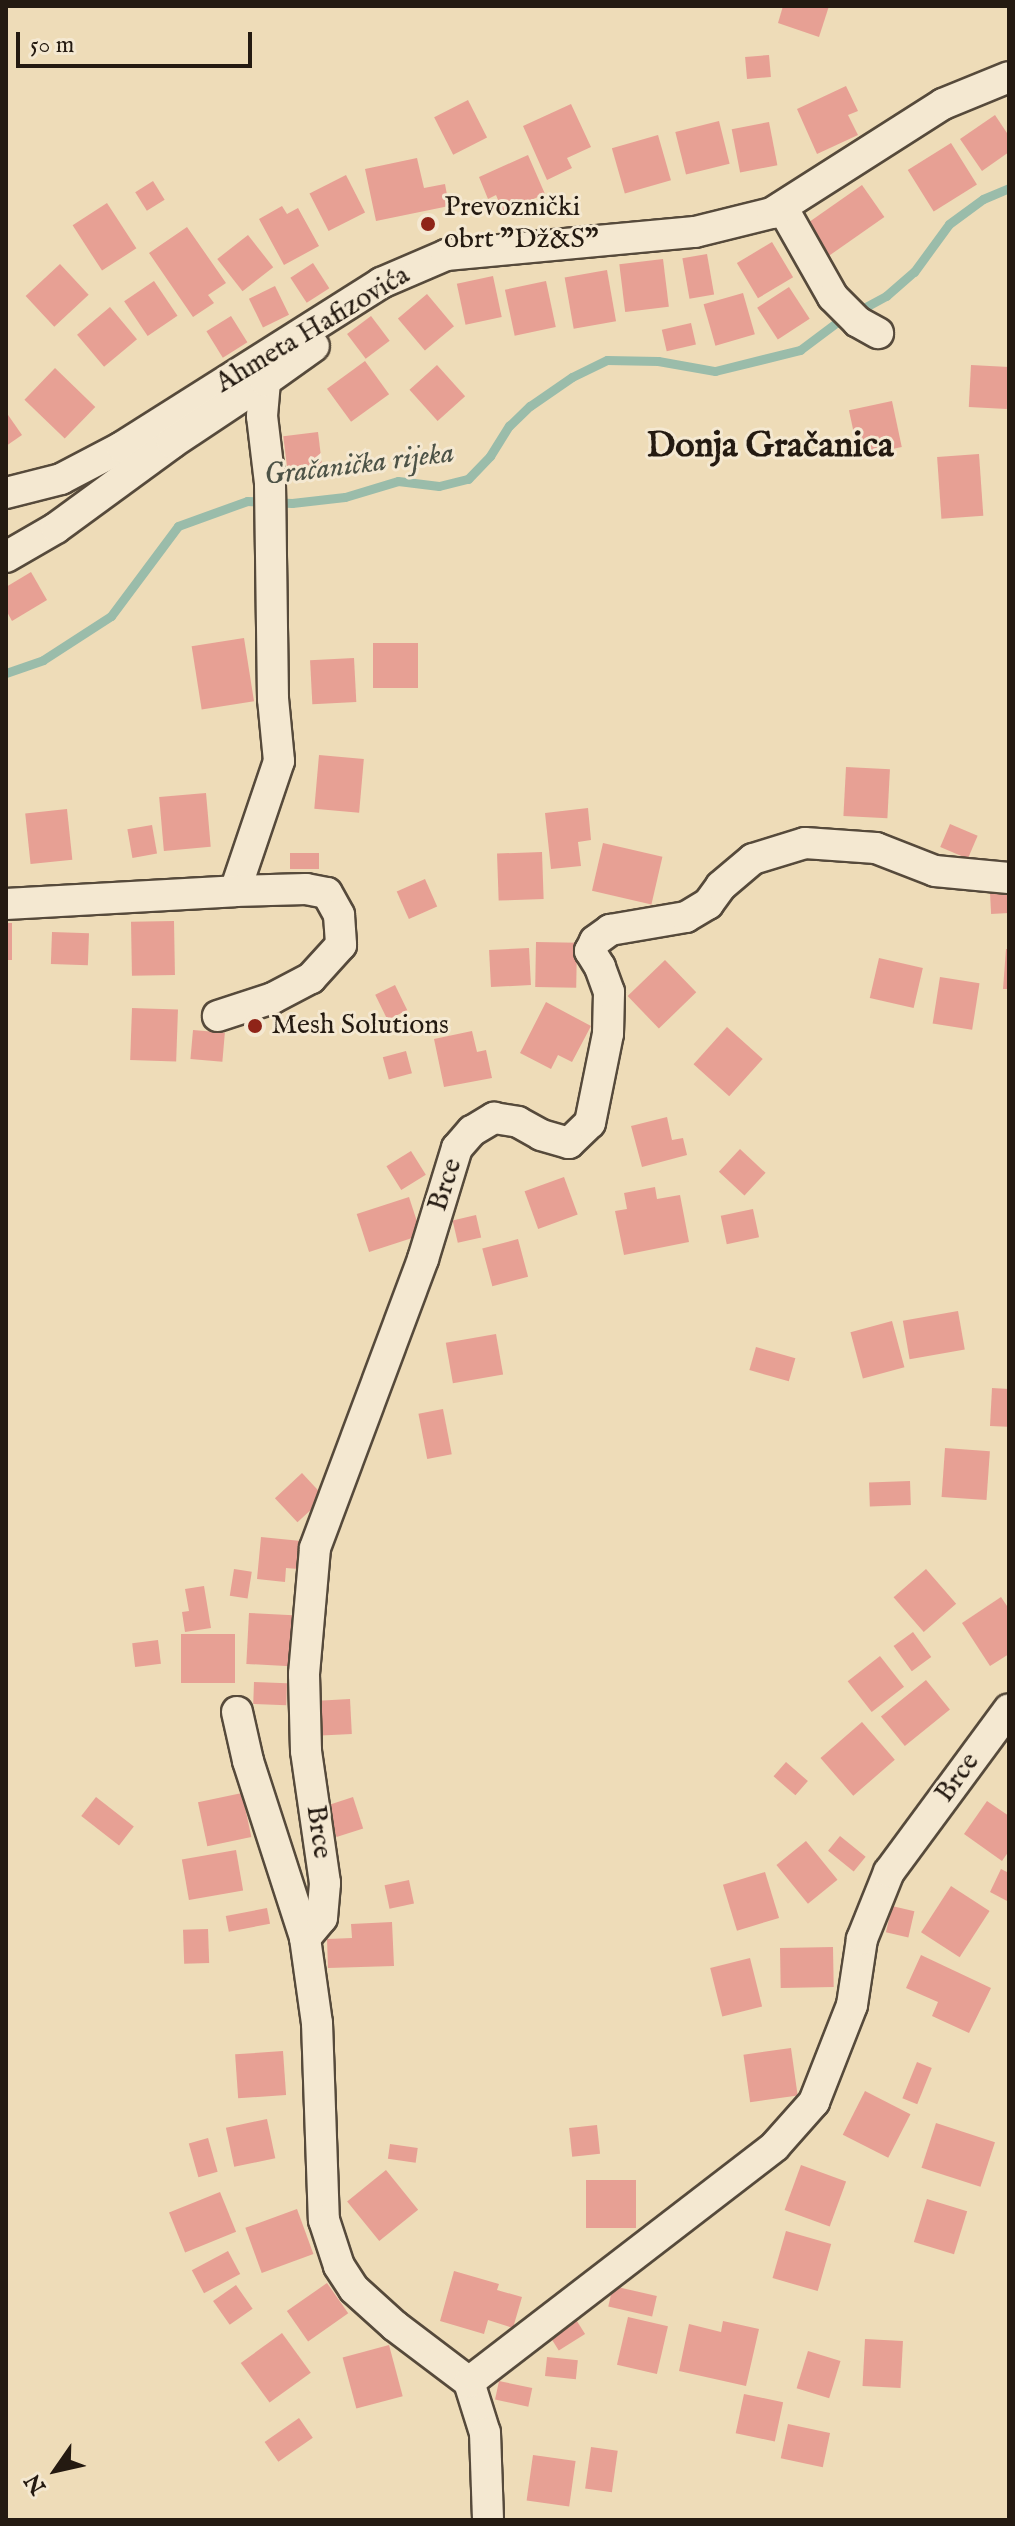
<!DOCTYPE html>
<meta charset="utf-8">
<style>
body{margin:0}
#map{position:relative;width:1015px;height:2526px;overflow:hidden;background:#eedcb8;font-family:"IM FELL English",serif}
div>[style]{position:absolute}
.stream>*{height:9px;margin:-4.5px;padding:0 4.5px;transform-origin:4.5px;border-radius:4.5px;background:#9abcaa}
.building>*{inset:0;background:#e7a094;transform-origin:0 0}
.roads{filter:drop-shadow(2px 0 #564a3b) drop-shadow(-2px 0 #564a3b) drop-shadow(0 2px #564a3b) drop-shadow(0 -2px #564a3b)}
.minor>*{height:30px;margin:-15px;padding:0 15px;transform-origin:15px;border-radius:15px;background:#f4e8d1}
.dots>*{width:22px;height:22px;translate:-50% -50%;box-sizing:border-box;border:4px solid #f4e8d1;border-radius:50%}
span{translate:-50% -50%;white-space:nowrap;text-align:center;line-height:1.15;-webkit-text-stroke:6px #f4e8d1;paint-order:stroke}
.poi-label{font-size:28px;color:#241a11}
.left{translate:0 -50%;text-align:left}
.street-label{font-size:28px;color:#241a11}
.water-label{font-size:30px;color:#4d5347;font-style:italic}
.district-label{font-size:36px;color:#241a11;font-weight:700}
.frame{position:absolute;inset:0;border:8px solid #241a11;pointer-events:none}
.north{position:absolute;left:16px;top:2430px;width:80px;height:80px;-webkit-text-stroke:6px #f4e8d1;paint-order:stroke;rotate:236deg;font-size:22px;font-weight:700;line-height:32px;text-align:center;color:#241a11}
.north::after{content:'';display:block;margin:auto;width:28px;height:36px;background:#241a11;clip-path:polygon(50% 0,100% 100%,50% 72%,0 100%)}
.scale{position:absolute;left:16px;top:32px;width:236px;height:36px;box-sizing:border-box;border:4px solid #241a11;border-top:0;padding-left:10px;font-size:24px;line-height:28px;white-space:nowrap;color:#241a11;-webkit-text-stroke:6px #f4e8d1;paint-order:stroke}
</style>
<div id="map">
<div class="stream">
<i style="left:6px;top:673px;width:39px;rotate:-19deg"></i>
<i style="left:43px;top:660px;width:81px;rotate:-32.9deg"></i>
<i style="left:111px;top:616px;width:112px;rotate:-53.3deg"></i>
<i style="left:178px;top:526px;width:73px;rotate:-19.9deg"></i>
<i style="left:247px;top:501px;width:45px;rotate:2.5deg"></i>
<i style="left:292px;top:503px;width:53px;rotate:-6.5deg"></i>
<i style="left:345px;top:497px;width:55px;rotate:-16.8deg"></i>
<i style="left:398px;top:481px;width:41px;rotate:7deg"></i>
<i style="left:439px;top:486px;width:30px;rotate:-14deg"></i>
<i style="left:468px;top:479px;width:32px;rotate:-46deg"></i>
<i style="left:490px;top:456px;width:36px;rotate:-58deg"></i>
<i style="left:509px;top:426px;width:29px;rotate:-44deg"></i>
<i style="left:530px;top:406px;width:51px;rotate:-34.6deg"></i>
<i style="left:572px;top:377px;width:39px;rotate:-26deg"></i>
<i style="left:607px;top:360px;width:51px;rotate:1.1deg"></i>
<i style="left:658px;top:361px;width:58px;rotate:10deg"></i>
<i style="left:715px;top:371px;width:88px;rotate:-13.9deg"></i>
<i style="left:800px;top:350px;width:45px;rotate:-36.9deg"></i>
<i style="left:836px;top:323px;width:57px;rotate:-28.4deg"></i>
<i style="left:886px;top:296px;width:37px;rotate:-41deg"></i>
<i style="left:914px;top:272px;width:59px;rotate:-53.9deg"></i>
<i style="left:949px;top:224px;width:42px;rotate:-36.3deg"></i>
<i style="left:983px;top:199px;width:28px;rotate:-23deg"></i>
</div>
<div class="building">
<i style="clip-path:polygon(783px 6px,829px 6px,819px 37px,778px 23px)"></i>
<i style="left:769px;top:55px;width:22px;height:24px;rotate:85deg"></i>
<i style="clip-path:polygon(846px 86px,858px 111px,848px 115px,858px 135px,817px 154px,797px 109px)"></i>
<i style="left:468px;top:100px;width:42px;height:38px;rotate:63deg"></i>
<i style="clip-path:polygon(571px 104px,591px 147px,567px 158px,572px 168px,547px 180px,523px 126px)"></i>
<i style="clip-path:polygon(995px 115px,1009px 136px,1009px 152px,982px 171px,960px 139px)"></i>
<i style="left:719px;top:121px;width:44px;height:45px;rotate:76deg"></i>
<i style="left:769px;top:122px;width:44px;height:38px;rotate:79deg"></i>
<i style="left:658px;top:135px;width:47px;height:48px;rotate:74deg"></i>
<i style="left:951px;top:143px;width:49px;height:51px;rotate:58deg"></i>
<i style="clip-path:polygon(528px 155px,545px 194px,503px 212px,496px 195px,488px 199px,479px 177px)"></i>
<i style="clip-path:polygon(417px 158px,424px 188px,445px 184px,449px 206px,376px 221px,365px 169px)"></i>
<i style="left:346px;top:175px;width:42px;height:41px;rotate:63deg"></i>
<i style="left:153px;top:181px;width:22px;height:21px;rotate:58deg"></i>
<i style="left:862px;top:185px;width:39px;height:68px;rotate:55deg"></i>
<i style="left:107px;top:203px;width:54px;height:41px;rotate:57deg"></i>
<i style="clip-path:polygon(282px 206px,287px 214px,298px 208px,319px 246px,284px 265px,259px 219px)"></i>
<i style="clip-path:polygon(187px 227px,226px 283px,208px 295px,214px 303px,193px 317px,149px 253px)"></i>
<i style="left:248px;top:235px;width:41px;height:39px;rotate:52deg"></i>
<i style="left:772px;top:242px;width:41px;height:41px;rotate:59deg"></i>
<i style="left:707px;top:254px;width:41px;height:25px;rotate:80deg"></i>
<i style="left:663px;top:259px;width:48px;height:44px;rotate:83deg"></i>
<i style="left:313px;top:263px;width:30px;height:27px;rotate:57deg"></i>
<i style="left:60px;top:264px;width:42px;height:47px;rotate:47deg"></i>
<i style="left:607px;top:270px;width:52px;height:43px;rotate:80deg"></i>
<i style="left:493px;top:276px;width:42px;height:37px;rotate:78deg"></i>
<i style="left:154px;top:281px;width:42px;height:36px;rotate:56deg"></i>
<i style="left:546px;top:281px;width:47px;height:42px;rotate:78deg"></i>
<i style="left:275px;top:286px;width:32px;height:29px;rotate:64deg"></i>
<i style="left:789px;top:287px;width:38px;height:38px;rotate:57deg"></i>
<i style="left:743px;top:293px;width:43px;height:41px;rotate:74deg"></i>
<i style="left:427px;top:294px;width:42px;height:38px;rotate:50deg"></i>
<i style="left:110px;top:307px;width:42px;height:43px;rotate:50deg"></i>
<i style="left:231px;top:316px;width:31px;height:29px;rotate:58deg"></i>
<i style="left:371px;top:316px;width:31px;height:30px;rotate:53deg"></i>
<i style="left:691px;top:323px;width:22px;height:30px;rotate:77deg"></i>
<i style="left:365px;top:361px;width:41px;height:47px;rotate:54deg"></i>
<i style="left:437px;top:365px;width:42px;height:37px;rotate:48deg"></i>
<i style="left:971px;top:365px;width:38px;height:42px;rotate:3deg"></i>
<i style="left:55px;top:368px;width:56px;height:44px;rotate:44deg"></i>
<i style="left:892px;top:401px;width:47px;height:44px;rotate:78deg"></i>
<i style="clip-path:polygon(6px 412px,22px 435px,6px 446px)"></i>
<i style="left:318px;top:432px;width:39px;height:35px;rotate:83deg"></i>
<i style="left:979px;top:454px;width:62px;height:42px;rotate:86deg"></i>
<i style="clip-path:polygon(31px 572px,47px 600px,12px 621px,6px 610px,6px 587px)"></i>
<i style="left:244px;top:638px;width:64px;height:53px;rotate:81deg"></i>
<i style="left:373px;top:643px;width:45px;height:45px"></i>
<i style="left:354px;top:658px;width:44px;height:44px;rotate:87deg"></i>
<i style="left:319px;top:755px;width:45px;height:54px;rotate:5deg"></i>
<i style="left:846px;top:767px;width:44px;height:49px;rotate:3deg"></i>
<i style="left:206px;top:793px;width:54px;height:47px;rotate:85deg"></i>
<i style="clip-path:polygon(588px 808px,591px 840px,578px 842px,581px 866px,551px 869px,545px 813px)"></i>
<i style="left:67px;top:809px;width:51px;height:42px;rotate:84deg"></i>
<i style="left:950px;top:824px;width:30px;height:25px;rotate:23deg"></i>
<i style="left:152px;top:825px;width:29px;height:25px;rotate:80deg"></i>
<i style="left:603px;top:843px;width:61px;height:49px;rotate:13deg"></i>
<i style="left:542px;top:852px;width:47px;height:45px;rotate:88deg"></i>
<i style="left:319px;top:853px;width:16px;height:29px;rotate:90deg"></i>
<i style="left:425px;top:879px;width:30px;height:31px;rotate:66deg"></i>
<i style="left:1008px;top:892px;width:21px;height:18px;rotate:87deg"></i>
<i style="left:174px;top:921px;width:54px;height:43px;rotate:89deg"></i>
<i style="left:6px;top:923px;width:6px;height:37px"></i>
<i style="left:52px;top:932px;width:37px;height:32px;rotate:2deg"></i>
<i style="left:536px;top:942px;width:41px;height:45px;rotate:1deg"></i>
<i style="left:529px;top:948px;width:37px;height:40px;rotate:87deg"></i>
<i style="clip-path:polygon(1006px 949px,1009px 949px,1009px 989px,1003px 989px)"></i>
<i style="left:879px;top:958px;width:45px;height:41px;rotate:13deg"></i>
<i style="left:665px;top:960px;width:45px;height:52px;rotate:46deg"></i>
<i style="left:940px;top:977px;width:40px;height:47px;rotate:9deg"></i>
<i style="left:395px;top:985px;width:28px;height:22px;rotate:64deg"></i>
<i style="clip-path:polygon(546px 1002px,591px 1026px,572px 1062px,558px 1055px,551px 1069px,520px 1053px)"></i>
<i style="left:132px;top:1008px;width:46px;height:52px;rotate:2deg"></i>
<i style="left:727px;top:1027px;width:48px;height:50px;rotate:42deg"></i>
<i style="left:193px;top:1030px;width:32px;height:29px;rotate:5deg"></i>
<i style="clip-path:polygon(472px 1031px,477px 1052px,486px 1050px,492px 1078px,444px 1087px,434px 1039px)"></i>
<i style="left:406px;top:1051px;width:23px;height:24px;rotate:75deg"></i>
<i style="clip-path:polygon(667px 1117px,672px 1140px,683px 1138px,687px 1155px,642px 1167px,631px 1126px)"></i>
<i style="left:740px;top:1149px;width:35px;height:31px;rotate:43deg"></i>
<i style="left:411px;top:1151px;width:28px;height:29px;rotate:58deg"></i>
<i style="left:564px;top:1177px;width:40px;height:42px;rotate:70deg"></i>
<i style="clip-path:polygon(655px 1187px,657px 1199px,680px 1195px,689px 1242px,624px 1255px,615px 1211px,627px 1209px,624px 1193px)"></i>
<i style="left:409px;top:1197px;width:40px;height:55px;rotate:72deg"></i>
<i style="left:753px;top:1209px;width:29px;height:33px;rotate:78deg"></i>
<i style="left:476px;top:1215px;width:23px;height:24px;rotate:77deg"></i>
<i style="left:518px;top:1239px;width:39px;height:37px;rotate:75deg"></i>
<i style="left:958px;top:1311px;width:39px;height:56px;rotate:80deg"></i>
<i style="left:892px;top:1321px;width:48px;height:43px;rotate:75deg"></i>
<i style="left:496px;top:1334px;width:41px;height:51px;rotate:80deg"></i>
<i style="left:756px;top:1347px;width:41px;height:24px;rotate:16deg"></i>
<i style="left:992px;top:1388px;width:17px;height:38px;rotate:3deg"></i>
<i style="left:443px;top:1409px;width:46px;height:25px;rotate:79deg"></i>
<i style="left:945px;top:1448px;width:45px;height:49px;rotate:4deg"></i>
<i style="left:302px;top:1473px;width:33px;height:37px;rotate:47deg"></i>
<i style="left:910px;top:1481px;width:24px;height:41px;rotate:88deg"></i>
<i style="clip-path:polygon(261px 1537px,301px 1541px,298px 1569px,286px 1568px,285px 1582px,257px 1579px)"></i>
<i style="left:234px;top:1569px;width:18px;height:27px;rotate:9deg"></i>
<i style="left:926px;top:1569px;width:46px;height:43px;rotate:49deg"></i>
<i style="clip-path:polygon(204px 1586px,211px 1628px,185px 1632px,182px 1612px,189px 1611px,185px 1589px)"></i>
<i style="clip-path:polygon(1001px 1597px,1009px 1609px,1009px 1654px,990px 1666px,962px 1623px)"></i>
<i style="left:249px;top:1613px;width:44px;height:51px;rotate:3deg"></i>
<i style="left:913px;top:1632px;width:31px;height:24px;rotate:54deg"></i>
<i style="left:181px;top:1634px;width:54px;height:49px"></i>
<i style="left:158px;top:1640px;width:24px;height:26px;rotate:83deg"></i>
<i style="left:880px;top:1656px;width:39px;height:41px;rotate:52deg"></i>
<i style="left:926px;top:1680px;width:38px;height:58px;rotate:51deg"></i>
<i style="left:254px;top:1682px;width:33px;height:22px;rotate:2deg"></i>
<i style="left:350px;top:1699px;width:35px;height:36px;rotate:87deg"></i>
<i style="left:862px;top:1722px;width:50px;height:55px;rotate:49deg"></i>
<i style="left:786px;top:1762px;width:29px;height:19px;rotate:41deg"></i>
<i style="left:242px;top:1793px;width:45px;height:45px;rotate:78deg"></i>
<i style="left:96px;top:1797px;width:48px;height:24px;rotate:38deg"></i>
<i style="left:353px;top:1797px;width:33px;height:28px;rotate:72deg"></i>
<i style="clip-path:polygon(987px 1801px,1009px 1816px,1009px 1851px,1002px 1861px,964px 1834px)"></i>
<i style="left:840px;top:1836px;width:33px;height:19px;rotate:39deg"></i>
<i style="left:806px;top:1841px;width:50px;height:38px;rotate:51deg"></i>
<i style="left:236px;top:1850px;width:41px;height:55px;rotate:80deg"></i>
<i style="clip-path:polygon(1001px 1869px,1009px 1873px,1009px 1902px,990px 1892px)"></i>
<i style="left:765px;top:1872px;width:48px;height:44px;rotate:73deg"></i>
<i style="left:409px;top:1880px;width:24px;height:25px;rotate:78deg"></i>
<i style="left:951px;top:1886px;width:46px;height:55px;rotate:33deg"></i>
<i style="left:892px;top:1906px;width:23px;height:27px;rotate:13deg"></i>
<i style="left:267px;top:1908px;width:16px;height:42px;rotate:79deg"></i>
<i style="clip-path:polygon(392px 1922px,394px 1966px,328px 1968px,327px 1939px,352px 1938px,351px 1924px)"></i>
<i style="left:208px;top:1929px;width:34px;height:25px;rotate:88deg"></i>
<i style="left:833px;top:1947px;width:40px;height:53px;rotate:89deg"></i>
<i style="clip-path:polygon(921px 1955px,991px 1988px,969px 2033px,932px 2016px,938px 2002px,906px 1988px)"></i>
<i style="left:750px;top:1958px;width:50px;height:41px;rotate:76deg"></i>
<i style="left:791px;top:2048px;width:48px;height:48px;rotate:82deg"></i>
<i style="left:283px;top:2051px;width:44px;height:48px;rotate:86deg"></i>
<i style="left:917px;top:2062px;width:16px;height:39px;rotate:22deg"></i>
<i style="left:865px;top:2091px;width:51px;height:49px;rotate:27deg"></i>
<i style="left:267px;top:2119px;width:40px;height:42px;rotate:78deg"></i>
<i style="left:936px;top:2123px;width:62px;height:47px;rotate:18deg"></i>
<i style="left:597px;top:2125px;width:29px;height:28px;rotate:84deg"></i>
<i style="left:208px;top:2138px;width:35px;height:20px;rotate:74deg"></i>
<i style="left:390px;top:2144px;width:28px;height:15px;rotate:8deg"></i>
<i style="left:801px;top:2165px;width:48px;height:48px;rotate:20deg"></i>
<i style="left:386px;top:2170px;width:51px;height:50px;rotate:51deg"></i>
<i style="left:586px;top:2180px;width:50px;height:48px"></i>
<i style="left:220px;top:2192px;width:43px;height:55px;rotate:68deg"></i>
<i style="left:927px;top:2199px;width:42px;height:45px;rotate:17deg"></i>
<i style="left:297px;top:2209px;width:48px;height:55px;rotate:70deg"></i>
<i style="left:786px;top:2231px;width:47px;height:49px;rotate:16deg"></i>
<i style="left:228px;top:2251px;width:26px;height:41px;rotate:62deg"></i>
<i style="clip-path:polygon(454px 2271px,499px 2284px,497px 2290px,522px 2297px,513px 2328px,488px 2320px,484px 2334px,440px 2321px)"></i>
<i style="left:327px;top:2283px;width:37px;height:49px;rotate:55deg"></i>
<i style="left:236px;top:2285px;width:29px;height:28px;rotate:55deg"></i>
<i style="left:613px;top:2286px;width:45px;height:21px;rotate:13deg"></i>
<i style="left:628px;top:2317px;width:41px;height:49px;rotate:13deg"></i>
<i style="left:575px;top:2318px;width:19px;height:31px;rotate:58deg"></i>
<i style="clip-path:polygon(723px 2321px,759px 2329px,746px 2386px,679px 2371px,689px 2324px,721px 2332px)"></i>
<i style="left:282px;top:2333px;width:49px;height:51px;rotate:54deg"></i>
<i style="left:865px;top:2339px;width:38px;height:47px;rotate:3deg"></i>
<i style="left:389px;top:2345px;width:53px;height:48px;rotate:75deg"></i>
<i style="left:808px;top:2351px;width:34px;height:39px;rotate:17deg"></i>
<i style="left:547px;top:2357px;width:31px;height:19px;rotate:6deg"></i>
<i style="left:499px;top:2381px;width:34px;height:19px;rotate:12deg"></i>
<i style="left:744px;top:2394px;width:40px;height:40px;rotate:12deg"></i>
<i style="left:299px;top:2418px;width:24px;height:42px;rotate:55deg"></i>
<i style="left:788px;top:2424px;width:43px;height:35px;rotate:12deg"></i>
<i style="left:591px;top:2447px;width:27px;height:42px;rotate:8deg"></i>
<i style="left:533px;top:2455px;width:43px;height:46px;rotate:8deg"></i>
</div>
<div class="roads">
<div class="minor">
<i style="left:782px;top:207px;width:103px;rotate:60.5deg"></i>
<i style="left:833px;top:297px;width:35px;rotate:45deg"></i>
<i style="left:858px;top:322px;width:23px;rotate:29deg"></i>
<i style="left:6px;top:493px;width:57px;rotate:-14.3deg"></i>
<i style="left:61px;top:479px;width:69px;rotate:-27.7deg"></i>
<i style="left:122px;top:447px;width:307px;rotate:-32.3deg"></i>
<i style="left:381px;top:283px;width:71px;rotate:-23.3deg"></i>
<i style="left:446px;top:255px;width:250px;rotate:-5.3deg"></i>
<i style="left:695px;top:232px;width:79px;rotate:-13.9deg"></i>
<i style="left:772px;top:213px;width:203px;rotate:-32.5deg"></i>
<i style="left:943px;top:104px;width:71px;rotate:-22.2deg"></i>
<i style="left:6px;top:557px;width:58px;rotate:-30.1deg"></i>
<i style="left:56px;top:528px;width:144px;rotate:-36.2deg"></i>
<i style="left:172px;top:443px;width:112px;rotate:-33.7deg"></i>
<i style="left:235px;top:891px;width:137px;rotate:-71.3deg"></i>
<i style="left:279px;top:761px;width:62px;rotate:-95.5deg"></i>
<i style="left:273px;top:699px;width:216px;rotate:-90.8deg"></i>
<i style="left:270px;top:483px;width:67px;rotate:-96.8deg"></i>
<i style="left:262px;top:416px;width:35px;rotate:-85deg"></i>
<i style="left:265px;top:381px;width:60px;rotate:-35.5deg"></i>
<i style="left:6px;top:904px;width:229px;rotate:-3.2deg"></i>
<i style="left:235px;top:891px;width:71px;rotate:-1.6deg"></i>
<i style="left:306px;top:889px;width:21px;rotate:11deg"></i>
<i style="left:327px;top:893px;width:25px;rotate:61deg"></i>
<i style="left:339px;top:915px;width:30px;rotate:86deg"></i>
<i style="left:341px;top:945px;width:45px;rotate:132.3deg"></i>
<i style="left:311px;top:978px;width:43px;rotate:152.2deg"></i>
<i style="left:273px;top:998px;width:58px;rotate:161.9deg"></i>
<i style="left:237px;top:1712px;width:50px;rotate:77.3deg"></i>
<i style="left:248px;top:1761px;width:186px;rotate:72.1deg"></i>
<i style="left:305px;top:1938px;width:86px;rotate:82deg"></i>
<i style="left:317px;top:2023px;width:197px;rotate:88deg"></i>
<i style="left:324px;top:2220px;width:48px;rotate:71.9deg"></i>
<i style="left:339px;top:2266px;width:27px;rotate:57deg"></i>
<i style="left:354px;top:2289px;width:55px;rotate:42.1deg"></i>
<i style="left:395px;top:2326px;width:93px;rotate:37.1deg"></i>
<i style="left:469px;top:2382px;width:53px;rotate:72.6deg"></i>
<i style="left:485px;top:2433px;width:87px;rotate:88deg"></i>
<i style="left:305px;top:1938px;width:26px;rotate:-50deg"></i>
<i style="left:322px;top:1918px;width:35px;rotate:-85deg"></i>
<i style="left:325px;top:1883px;width:133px;rotate:-98.2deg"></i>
<i style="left:306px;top:1751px;width:77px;rotate:-91.5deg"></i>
<i style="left:304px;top:1674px;width:126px;rotate:-85deg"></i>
<i style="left:315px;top:1548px;width:309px;rotate:-69.5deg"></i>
<i style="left:423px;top:1259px;width:116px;rotate:-73deg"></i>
<i style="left:457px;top:1148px;width:23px;rotate:-49deg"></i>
<i style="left:472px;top:1131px;width:26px;rotate:-31deg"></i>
<i style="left:494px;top:1118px;width:24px;rotate:9deg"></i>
<i style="left:518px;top:1122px;width:26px;rotate:29deg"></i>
<i style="left:541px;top:1135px;width:29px;rotate:16deg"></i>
<i style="left:569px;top:1143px;width:29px;rotate:-44deg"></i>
<i style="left:590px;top:1123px;width:91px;rotate:-78.6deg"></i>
<i style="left:608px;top:1034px;width:42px;rotate:-88.6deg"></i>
<i style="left:609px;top:992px;width:27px;rotate:-110deg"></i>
<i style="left:600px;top:967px;width:19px;rotate:-122deg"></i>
<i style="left:590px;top:951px;width:11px;rotate:-63deg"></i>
<i style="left:595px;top:941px;width:19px;rotate:-36deg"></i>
<i style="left:610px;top:930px;width:77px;rotate:-9.7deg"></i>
<i style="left:686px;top:917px;width:26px;rotate:-31deg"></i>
<i style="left:708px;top:904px;width:22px;rotate:-54deg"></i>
<i style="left:721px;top:886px;width:42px;rotate:-40.2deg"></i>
<i style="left:753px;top:859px;width:54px;rotate:-17.1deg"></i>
<i style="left:805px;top:843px;width:71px;rotate:4deg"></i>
<i style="left:876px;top:848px;width:63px;rotate:21.3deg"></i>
<i style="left:935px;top:871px;width:74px;rotate:5.4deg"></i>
<i style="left:469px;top:2382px;width:386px;rotate:-37.6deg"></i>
<i style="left:775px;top:2146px;width:59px;rotate:-48.4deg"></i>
<i style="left:814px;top:2102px;width:104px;rotate:-68.6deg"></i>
<i style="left:852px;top:2005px;width:67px;rotate:-81.4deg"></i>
<i style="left:862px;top:1939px;width:72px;rotate:-68.1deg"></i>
<i style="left:889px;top:1872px;width:202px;rotate:-53.6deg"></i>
</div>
</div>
<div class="dots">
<i style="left:428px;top:224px;background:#8f2418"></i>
<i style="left:255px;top:1026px;background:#8f2418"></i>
</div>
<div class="poi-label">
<span class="left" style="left:444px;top:224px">Prevoznički<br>obrt "Dž&amp;S"</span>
<span class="left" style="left:271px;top:1026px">Mesh Solutions</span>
</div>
<div class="street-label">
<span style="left:313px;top:330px;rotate:-31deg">Ahmeta Hafizovića</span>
<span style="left:446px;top:1185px;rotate:-72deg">Brce</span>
<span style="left:958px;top:1778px;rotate:-54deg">Brce</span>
<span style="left:318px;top:1832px;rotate:82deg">Brce</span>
</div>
<div class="water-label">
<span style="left:359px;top:465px;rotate:-7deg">Gračanička rijeka</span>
</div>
<div class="district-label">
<span style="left:770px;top:447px">Donja Gračanica</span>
</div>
<div class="frame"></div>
<div class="north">N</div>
<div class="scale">50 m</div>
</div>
